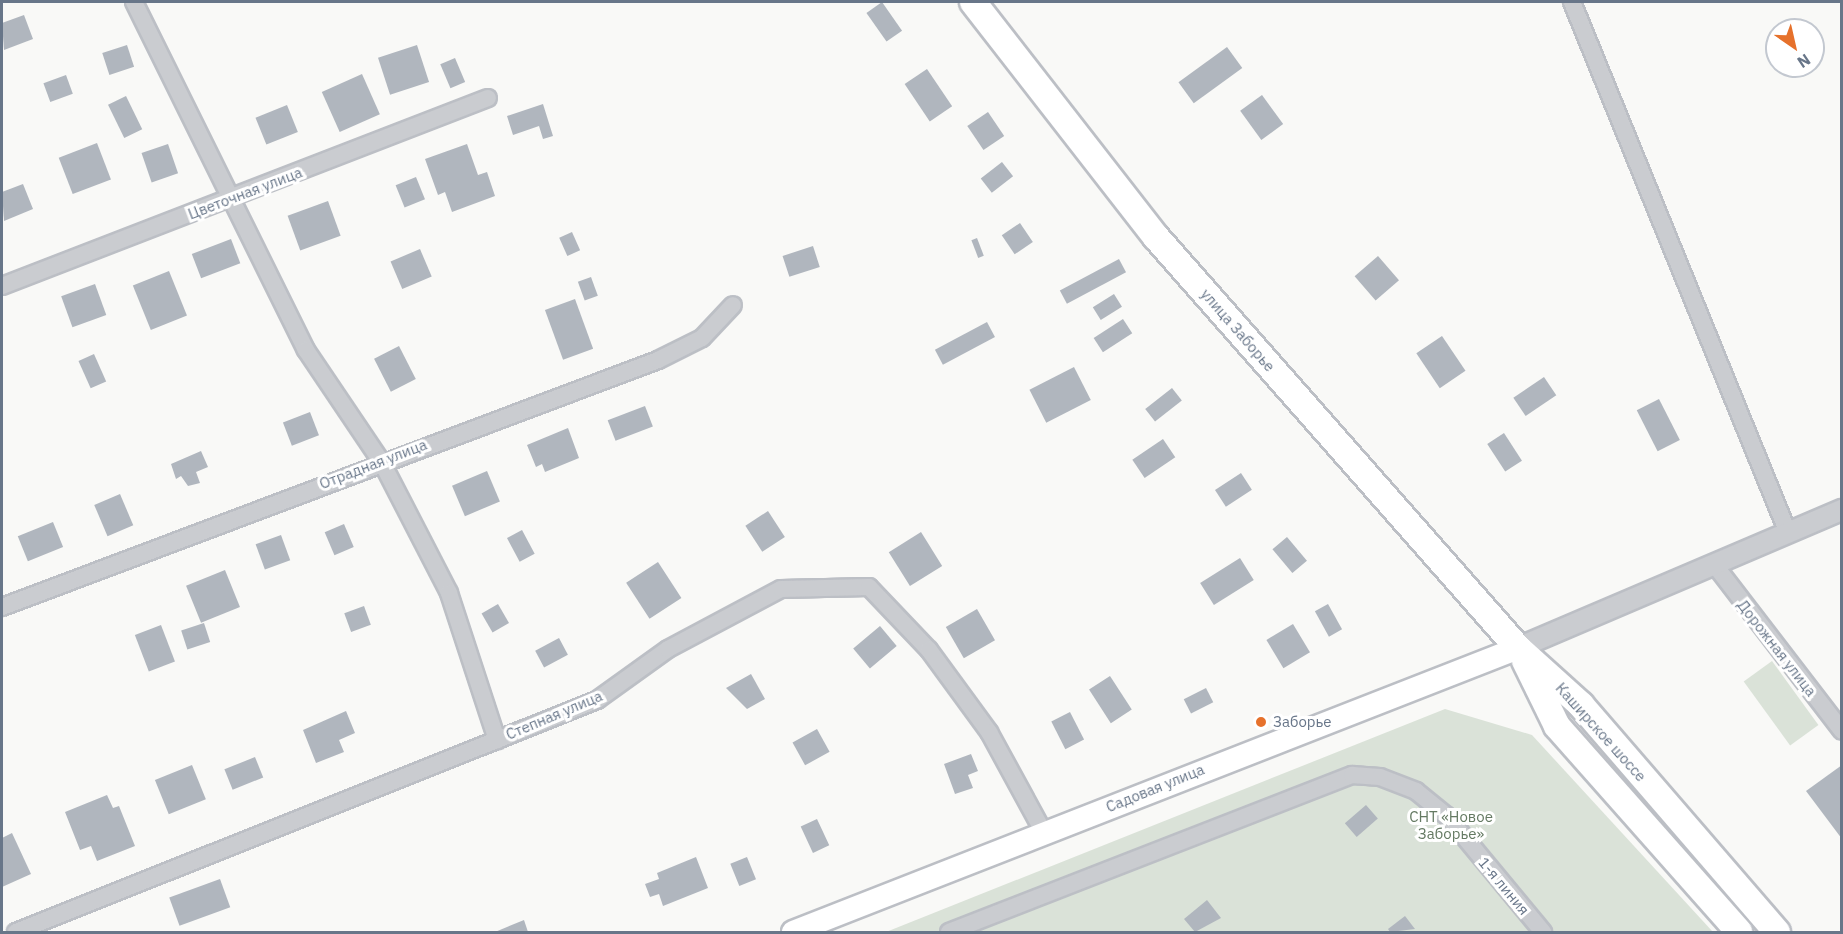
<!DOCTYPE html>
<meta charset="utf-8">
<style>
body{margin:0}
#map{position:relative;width:1843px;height:934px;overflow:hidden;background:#f9f9f7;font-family:"IBM Plex Sans",sans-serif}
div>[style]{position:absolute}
.green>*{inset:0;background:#dae2d8;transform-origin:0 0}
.building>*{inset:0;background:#b0b6be;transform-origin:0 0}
.roads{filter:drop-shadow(2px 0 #bcbfc5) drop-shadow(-2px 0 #bcbfc5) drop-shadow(0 2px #bcbfc5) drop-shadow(0 -2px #bcbfc5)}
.minor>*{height:16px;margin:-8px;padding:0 8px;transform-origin:8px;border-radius:8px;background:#caccd0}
.tertiary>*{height:20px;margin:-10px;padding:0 10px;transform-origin:10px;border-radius:10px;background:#caccd0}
.secondary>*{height:22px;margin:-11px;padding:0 11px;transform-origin:11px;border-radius:11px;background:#fff}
.primary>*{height:26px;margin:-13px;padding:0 13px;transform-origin:13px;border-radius:13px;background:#fff}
.dots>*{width:16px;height:16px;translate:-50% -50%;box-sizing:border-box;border:3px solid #fff;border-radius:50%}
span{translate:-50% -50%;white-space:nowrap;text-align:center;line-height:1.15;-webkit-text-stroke:6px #fff;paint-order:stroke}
.street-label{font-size:15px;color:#687689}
.poi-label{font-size:15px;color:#687689}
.left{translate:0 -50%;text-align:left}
.park-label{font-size:15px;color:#657a63}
.frame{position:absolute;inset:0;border:3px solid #687689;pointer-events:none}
.north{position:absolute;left:1765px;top:18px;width:60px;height:60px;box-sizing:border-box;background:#fff;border:2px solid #c3c8d0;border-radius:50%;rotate:146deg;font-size:16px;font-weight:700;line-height:24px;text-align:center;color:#687689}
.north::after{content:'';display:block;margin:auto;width:21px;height:27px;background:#e6712b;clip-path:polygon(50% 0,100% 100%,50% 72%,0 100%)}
</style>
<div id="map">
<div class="green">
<i style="left:1772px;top:661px;width:79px;height:35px;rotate:54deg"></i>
<i style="clip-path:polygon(1445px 709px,1532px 735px,1713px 932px,886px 932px)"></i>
</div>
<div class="building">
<i style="left:882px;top:2px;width:35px;height:19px;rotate:55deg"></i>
<i style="clip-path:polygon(24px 15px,33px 39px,4px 50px,2px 23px)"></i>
<i style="left:127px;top:45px;width:23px;height:26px;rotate:72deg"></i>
<i style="left:417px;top:45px;width:39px;height:41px;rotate:72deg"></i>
<i style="left:1227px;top:47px;width:26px;height:60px;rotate:54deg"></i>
<i style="left:455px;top:58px;width:26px;height:16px;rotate:67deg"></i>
<i style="left:927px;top:69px;width:45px;height:27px;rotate:56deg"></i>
<i style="left:362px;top:74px;width:44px;height:44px;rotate:66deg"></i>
<i style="left:66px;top:75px;width:20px;height:24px;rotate:70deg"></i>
<i style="left:1262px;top:95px;width:36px;height:27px;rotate:54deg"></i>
<i style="left:126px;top:96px;width:37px;height:20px;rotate:64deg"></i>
<i style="clip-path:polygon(543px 104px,553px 136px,543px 139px,539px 126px,513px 135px,507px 116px)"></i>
<i style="left:287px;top:105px;width:29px;height:34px;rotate:68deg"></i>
<i style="left:988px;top:112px;width:29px;height:25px;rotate:56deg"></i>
<i style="left:97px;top:143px;width:39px;height:41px;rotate:69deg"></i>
<i style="left:168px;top:144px;width:31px;height:28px;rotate:71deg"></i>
<i style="clip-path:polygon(467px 144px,478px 175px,487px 172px,495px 196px,452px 212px,445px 192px,438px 195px,425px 159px)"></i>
<i style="left:1002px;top:162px;width:18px;height:27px;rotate:52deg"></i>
<i style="left:416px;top:177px;width:24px;height:22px;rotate:68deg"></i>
<i style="clip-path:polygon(23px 184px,33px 209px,4px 221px,2px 192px)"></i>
<i style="left:328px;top:201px;width:37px;height:43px;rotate:70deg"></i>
<i style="left:1020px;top:223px;width:23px;height:22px;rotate:56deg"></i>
<i style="left:572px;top:232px;width:20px;height:14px;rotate:66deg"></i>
<i style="left:977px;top:238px;width:19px;height:6px;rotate:69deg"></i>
<i style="left:231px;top:239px;width:26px;height:42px;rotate:69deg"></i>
<i style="left:813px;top:246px;width:22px;height:32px;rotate:72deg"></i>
<i style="left:420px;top:249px;width:30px;height:32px;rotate:67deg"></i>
<i style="left:1378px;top:256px;width:32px;height:31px;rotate:49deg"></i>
<i style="left:1119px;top:259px;width:15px;height:67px;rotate:62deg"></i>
<i style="left:169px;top:271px;width:48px;height:39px;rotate:68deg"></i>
<i style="left:591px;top:277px;width:20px;height:14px;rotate:70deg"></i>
<i style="left:95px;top:284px;width:33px;height:36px;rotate:70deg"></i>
<i style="left:1114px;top:294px;width:15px;height:25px;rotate:58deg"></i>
<i style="left:575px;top:299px;width:53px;height:32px;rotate:70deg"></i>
<i style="left:1123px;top:319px;width:17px;height:35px;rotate:57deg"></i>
<i style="left:987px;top:322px;width:17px;height:59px;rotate:62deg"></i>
<i style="left:1442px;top:336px;width:42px;height:31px;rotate:56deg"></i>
<i style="left:399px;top:346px;width:37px;height:28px;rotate:63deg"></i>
<i style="left:94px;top:354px;width:30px;height:17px;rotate:66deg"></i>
<i style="left:1074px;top:367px;width:37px;height:50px;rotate:63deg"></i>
<i style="left:1544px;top:377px;width:22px;height:37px;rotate:56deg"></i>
<i style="left:1172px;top:388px;width:16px;height:34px;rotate:52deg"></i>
<i style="left:1659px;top:399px;width:46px;height:25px;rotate:63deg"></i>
<i style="left:645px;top:406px;width:22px;height:40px;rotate:69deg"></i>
<i style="left:310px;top:412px;width:25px;height:29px;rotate:69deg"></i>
<i style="clip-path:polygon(568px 428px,579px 458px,545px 472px,542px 464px,536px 467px,527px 445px)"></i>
<i style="left:1504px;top:433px;width:33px;height:20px;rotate:57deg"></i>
<i style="left:1163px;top:439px;width:22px;height:37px;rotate:56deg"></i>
<i style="clip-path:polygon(201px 451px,208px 467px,196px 472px,200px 483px,188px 486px,181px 476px,176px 479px,171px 464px)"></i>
<i style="left:487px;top:471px;width:33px;height:38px;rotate:67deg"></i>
<i style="left:1241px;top:473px;width:20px;height:31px;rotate:57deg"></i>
<i style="left:120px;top:494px;width:34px;height:28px;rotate:67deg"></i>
<i style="left:768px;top:511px;width:31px;height:27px;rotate:57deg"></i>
<i style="left:53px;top:522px;width:27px;height:38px;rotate:68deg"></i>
<i style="left:344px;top:524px;width:25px;height:21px;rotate:67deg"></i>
<i style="left:522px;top:530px;width:27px;height:17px;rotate:62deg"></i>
<i style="left:921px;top:532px;width:40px;height:38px;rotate:58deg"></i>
<i style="left:281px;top:535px;width:27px;height:27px;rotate:70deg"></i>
<i style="left:1287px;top:537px;width:31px;height:19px;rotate:50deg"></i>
<i style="left:1240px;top:558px;width:26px;height:47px;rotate:58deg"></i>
<i style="left:658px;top:562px;width:43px;height:38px;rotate:57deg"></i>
<i style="left:225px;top:570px;width:40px;height:42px;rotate:68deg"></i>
<i style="left:498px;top:604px;width:22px;height:19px;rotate:60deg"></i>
<i style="left:1328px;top:604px;width:29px;height:15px;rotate:61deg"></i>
<i style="left:364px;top:606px;width:20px;height:21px;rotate:70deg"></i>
<i style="left:977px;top:609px;width:36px;height:36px;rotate:60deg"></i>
<i style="left:204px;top:623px;width:20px;height:24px;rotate:72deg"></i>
<i style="left:1293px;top:624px;width:33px;height:31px;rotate:59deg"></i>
<i style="left:161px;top:625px;width:39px;height:28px;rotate:69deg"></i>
<i style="left:880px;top:626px;width:26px;height:35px;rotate:50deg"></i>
<i style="left:559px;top:638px;width:19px;height:27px;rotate:62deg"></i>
<i style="clip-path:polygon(751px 674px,765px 699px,747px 709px,726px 688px)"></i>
<i style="left:1110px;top:676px;width:40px;height:25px;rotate:57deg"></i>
<i style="left:1206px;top:688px;width:16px;height:25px;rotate:63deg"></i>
<i style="clip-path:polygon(346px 711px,355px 733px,339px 740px,344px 752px,316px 763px,303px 730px)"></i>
<i style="left:1070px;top:712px;width:31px;height:21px;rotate:63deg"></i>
<i style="left:817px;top:729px;width:26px;height:28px;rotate:61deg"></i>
<i style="clip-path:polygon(971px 754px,978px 771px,968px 775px,973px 788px,955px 794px,944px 764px)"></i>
<i style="left:255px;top:757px;width:22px;height:33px;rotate:68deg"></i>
<i style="left:192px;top:765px;width:37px;height:40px;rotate:68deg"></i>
<i style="clip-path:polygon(1842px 765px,1842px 839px,1806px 791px)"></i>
<i style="clip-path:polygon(107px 795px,113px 808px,119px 806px,135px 846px,97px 861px,91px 846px,80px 850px,65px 812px)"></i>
<i style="left:1366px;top:805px;width:18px;height:28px;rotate:49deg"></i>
<i style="left:817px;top:819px;width:29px;height:18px;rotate:65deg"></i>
<i style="clip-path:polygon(12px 833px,31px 874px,2px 887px,2px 838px)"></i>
<i style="clip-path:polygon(696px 857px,708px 888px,663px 906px,659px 894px,650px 897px,645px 884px,659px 879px,657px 873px)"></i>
<i style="left:747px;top:857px;width:24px;height:18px;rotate:68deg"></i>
<i style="left:220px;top:879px;width:30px;height:54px;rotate:70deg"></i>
<i style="clip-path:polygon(1207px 900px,1221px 918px,1195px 932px,1184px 919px)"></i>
<i style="clip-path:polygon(1405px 916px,1415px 929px,1390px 932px,1388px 929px)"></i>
<i style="clip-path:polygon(524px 920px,528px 932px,495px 932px)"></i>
</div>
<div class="roads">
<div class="minor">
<i style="left:134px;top:2px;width:388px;rotate:63.7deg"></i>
<i style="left:306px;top:350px;width:134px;rotate:56deg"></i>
<i style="left:381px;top:461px;width:148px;rotate:62.7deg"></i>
<i style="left:449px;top:593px;width:155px;rotate:71.9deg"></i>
<i style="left:1572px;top:2px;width:573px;rotate:67.86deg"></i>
<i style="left:2px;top:286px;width:521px;rotate:-21.15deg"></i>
<i style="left:1714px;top:564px;width:210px;rotate:52.5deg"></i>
<i style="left:2px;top:607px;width:701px;rotate:-20.63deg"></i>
<i style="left:658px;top:360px;width:49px;rotate:-26.6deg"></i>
<i style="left:702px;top:338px;width:45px;rotate:-46.8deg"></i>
<i style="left:16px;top:932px;width:626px;rotate:-21.77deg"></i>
<i style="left:597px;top:700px;width:87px;rotate:-35.7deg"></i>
<i style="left:668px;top:649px;width:128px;rotate:-28deg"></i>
<i style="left:781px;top:589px;width:88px;rotate:-1.3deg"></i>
<i style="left:869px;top:587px;width:87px;rotate:46.4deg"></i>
<i style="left:929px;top:650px;width:102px;rotate:53.8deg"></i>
<i style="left:989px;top:732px;width:115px;rotate:61.4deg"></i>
<i style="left:949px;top:932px;width:433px;rotate:-21.3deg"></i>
<i style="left:1352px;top:775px;width:28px;rotate:4deg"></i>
<i style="left:1380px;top:777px;width:39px;rotate:21deg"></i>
<i style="left:1416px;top:791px;width:40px;rotate:39deg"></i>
<i style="left:1447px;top:816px;width:151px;rotate:50.4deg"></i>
</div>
<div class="tertiary">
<i style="left:1518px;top:648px;width:352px;rotate:-23.1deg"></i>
</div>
<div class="secondary">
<i style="left:793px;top:932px;width:779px;rotate:-21.39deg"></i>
</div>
<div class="primary">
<i style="left:973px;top:2px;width:298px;rotate:52.1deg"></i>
<i style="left:1156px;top:237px;width:548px;rotate:48.63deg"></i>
<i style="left:1518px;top:648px;width:85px;rotate:42.1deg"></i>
<i style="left:1581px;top:705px;width:300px;rotate:49.2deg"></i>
<i style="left:1525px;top:661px;width:72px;rotate:63.8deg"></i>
<i style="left:1557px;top:726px;width:275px;rotate:48.5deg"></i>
</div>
</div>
<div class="dots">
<i style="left:1261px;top:722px;background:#e6712b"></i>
</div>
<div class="street-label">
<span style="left:245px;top:193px;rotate:-21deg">Цветочная улица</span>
<span style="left:1238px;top:330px;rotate:49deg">улица Заборье</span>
<span style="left:373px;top:464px;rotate:-21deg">Отрадная улица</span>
<span style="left:1777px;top:648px;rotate:52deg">Дорожная улица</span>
<span style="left:554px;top:715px;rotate:-23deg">Степная улица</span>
<span style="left:1601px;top:732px;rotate:48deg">Каширское шоссе</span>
<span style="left:1155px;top:788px;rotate:-22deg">Садовая улица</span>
<span style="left:1504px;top:886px;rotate:50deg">1-я линия</span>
</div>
<div class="poi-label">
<span class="left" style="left:1273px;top:722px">Заборье</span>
</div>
<div class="park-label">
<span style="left:1451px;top:825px">СНТ «Новое<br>Заборье»</span>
</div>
<div class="frame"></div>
<div class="north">N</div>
</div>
